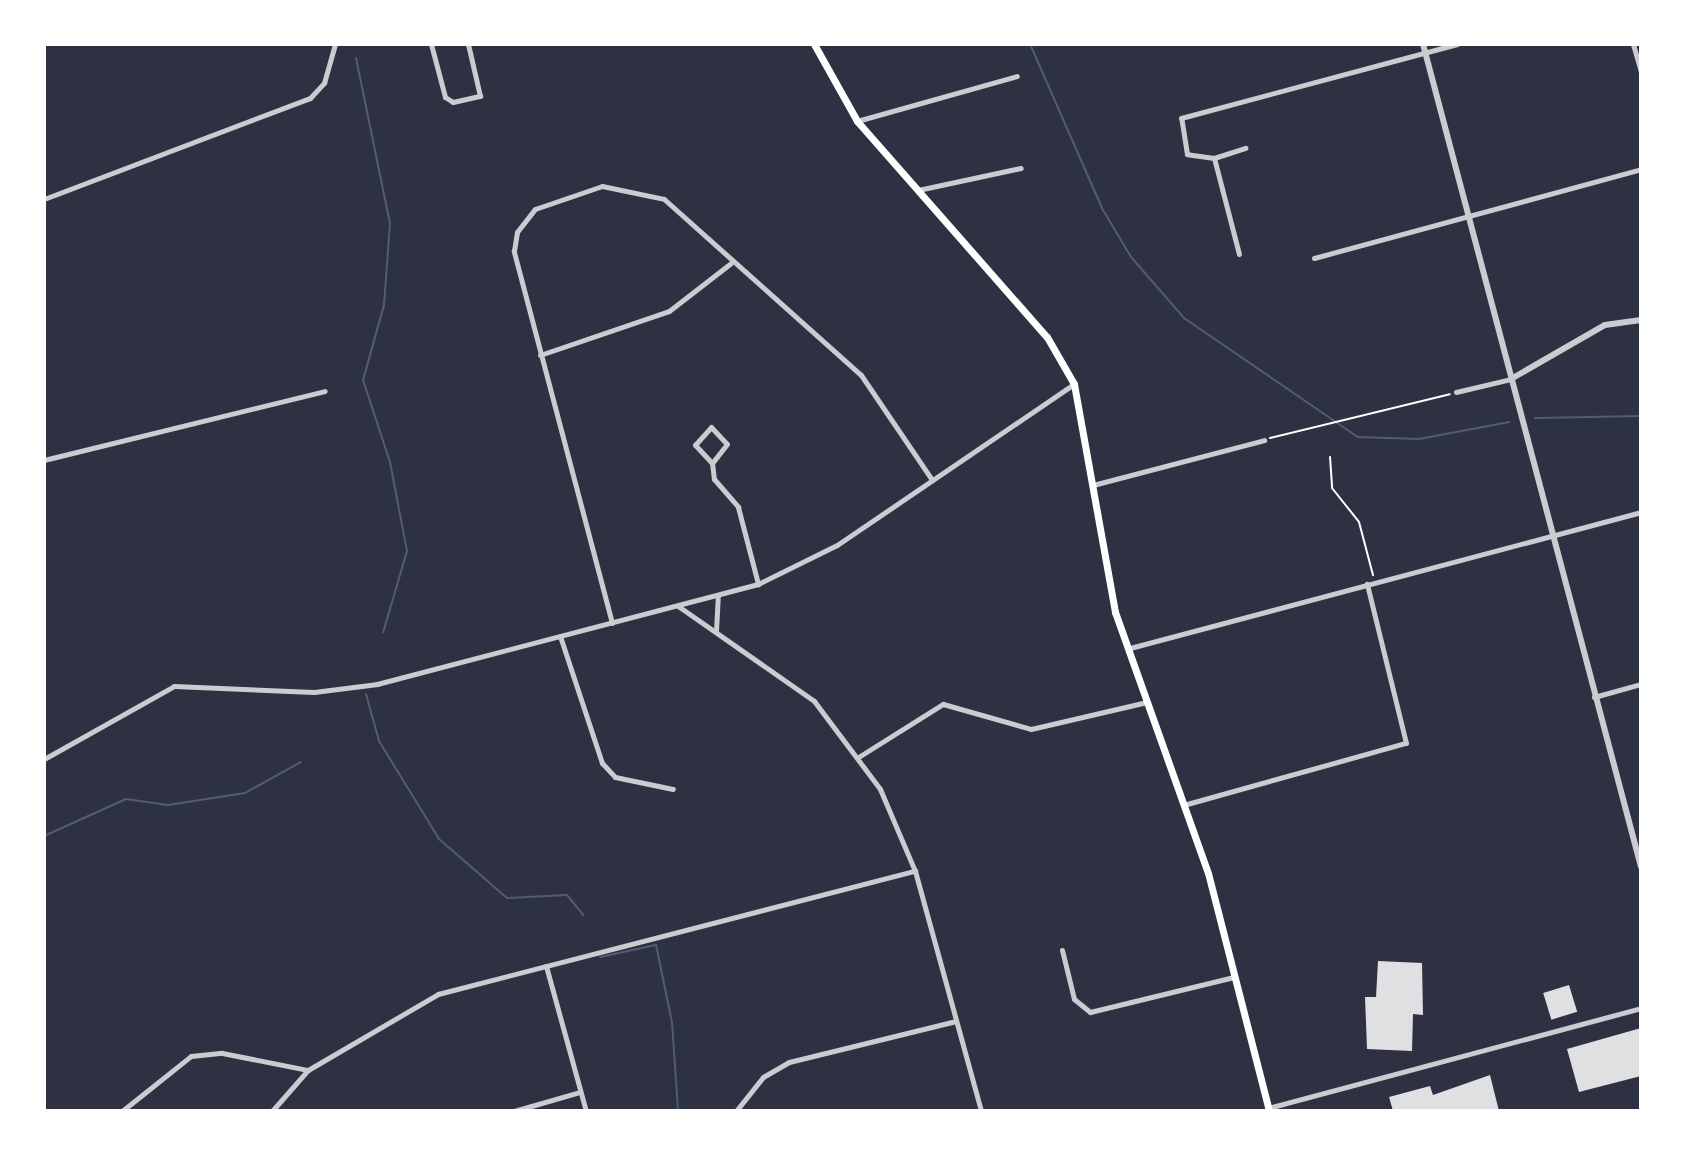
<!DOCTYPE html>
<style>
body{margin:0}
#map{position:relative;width:1685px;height:1155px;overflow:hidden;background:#2d3142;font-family:Ubuntu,sans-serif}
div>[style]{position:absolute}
.stream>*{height:2px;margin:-1px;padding:0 1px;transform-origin:1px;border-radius:1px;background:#4f5d75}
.building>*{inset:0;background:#e0e0e3;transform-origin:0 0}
.path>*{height:2px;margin:-1px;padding:0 1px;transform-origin:1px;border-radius:1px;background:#fff}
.minor>*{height:5px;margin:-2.5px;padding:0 2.5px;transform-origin:2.5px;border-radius:2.5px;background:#caccd0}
.tertiary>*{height:6px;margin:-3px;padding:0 3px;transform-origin:3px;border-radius:3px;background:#caccd0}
.secondary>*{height:7px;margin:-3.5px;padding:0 3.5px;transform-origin:3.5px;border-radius:3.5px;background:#fff}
span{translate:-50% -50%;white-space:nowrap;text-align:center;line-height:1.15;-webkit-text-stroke:7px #fff;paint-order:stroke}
.frame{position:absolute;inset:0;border:46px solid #fff;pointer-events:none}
</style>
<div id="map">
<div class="stream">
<i style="left:1030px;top:44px;width:181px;rotate:66.3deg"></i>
<i style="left:1103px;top:210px;width:55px;rotate:59.2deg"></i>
<i style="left:1131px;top:257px;width:81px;rotate:49deg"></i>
<i style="left:1184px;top:318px;width:211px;rotate:34.4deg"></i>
<i style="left:1358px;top:437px;width:61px;rotate:1.9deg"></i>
<i style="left:1419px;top:439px;width:92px;rotate:-10.7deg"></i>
<i style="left:356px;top:58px;width:168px;rotate:78.4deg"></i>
<i style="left:390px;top:223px;width:82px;rotate:94.2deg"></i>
<i style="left:384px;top:305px;width:78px;rotate:105.6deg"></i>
<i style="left:363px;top:380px;width:86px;rotate:71.8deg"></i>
<i style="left:390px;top:462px;width:91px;rotate:79.2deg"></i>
<i style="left:407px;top:551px;width:85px;rotate:106.3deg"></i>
<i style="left:1535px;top:418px;width:106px;rotate:-1.1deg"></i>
<i style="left:366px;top:694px;width:49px;rotate:74.5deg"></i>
<i style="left:379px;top:741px;width:115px;rotate:58.5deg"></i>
<i style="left:439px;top:839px;width:90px;rotate:40.9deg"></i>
<i style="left:507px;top:898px;width:60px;rotate:-2.9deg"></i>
<i style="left:567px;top:895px;width:26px;rotate:51deg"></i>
<i style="left:44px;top:836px;width:90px;rotate:-24.3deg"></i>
<i style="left:126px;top:799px;width:42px;rotate:8.1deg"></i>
<i style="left:168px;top:805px;width:78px;rotate:-8.9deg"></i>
<i style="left:245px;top:793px;width:64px;rotate:-29deg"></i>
<i style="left:600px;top:957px;width:57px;rotate:-12.1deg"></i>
<i style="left:656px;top:945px;width:79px;rotate:78.3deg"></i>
<i style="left:672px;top:1022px;width:89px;rotate:86.1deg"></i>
</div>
<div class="building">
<i style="clip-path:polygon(1378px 961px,1422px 963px,1423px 1015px,1413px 1014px,1412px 1051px,1367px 1049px,1365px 997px,1376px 997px)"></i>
<i style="left:1569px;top:985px;width:28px;height:27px;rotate:73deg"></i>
<i style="clip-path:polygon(1641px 1028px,1641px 1076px,1579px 1092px,1567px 1049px)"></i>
<i style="clip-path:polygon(1490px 1075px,1499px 1111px,1393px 1111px,1389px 1097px,1430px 1086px,1433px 1095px)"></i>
</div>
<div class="path">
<i style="left:1270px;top:438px;width:185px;rotate:-13.7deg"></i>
<i style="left:1330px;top:457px;width:31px;rotate:86deg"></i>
<i style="left:1332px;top:488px;width:43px;rotate:51.5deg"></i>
<i style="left:1359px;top:522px;width:55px;rotate:75.2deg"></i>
</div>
<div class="minor">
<i style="left:431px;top:44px;width:55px;rotate:75.2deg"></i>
<i style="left:445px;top:97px;width:9px;rotate:32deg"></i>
<i style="left:453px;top:102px;width:28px;rotate:-13deg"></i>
<i style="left:480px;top:96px;width:53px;rotate:-103deg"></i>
<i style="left:1633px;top:44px;width:29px;rotate:74deg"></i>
<i style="left:857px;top:121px;width:166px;rotate:-15.7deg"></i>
<i style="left:1214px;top:158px;width:33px;rotate:-18deg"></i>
<i style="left:918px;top:190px;width:105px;rotate:-12.1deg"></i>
<i style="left:44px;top:199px;width:285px;rotate:-20.8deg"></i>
<i style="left:310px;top:98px;width:21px;rotate:-47deg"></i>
<i style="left:324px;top:83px;width:41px;rotate:-74.2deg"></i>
<i style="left:1239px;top:254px;width:99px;rotate:-104.6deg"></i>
<i style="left:1214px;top:158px;width:27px;rotate:-172deg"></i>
<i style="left:1187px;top:154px;width:36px;rotate:-99deg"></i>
<i style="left:1181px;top:118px;width:286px;rotate:-15deg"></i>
<i style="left:1314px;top:258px;width:339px;rotate:-15.2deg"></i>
<i style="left:540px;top:355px;width:136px;rotate:-18.8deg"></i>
<i style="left:669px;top:311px;width:78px;rotate:-37.7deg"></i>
<i style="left:1456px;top:392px;width:57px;rotate:-13.3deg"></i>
<i style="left:44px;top:460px;width:289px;rotate:-13.8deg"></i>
<i style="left:712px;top:463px;width:25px;rotate:-133deg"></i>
<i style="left:695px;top:445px;width:24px;rotate:-48deg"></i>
<i style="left:711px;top:427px;width:23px;rotate:47deg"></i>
<i style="left:727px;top:444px;width:24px;rotate:128deg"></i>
<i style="left:712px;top:463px;width:16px;rotate:83deg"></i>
<i style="left:714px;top:479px;width:37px;rotate:49deg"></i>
<i style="left:738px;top:507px;width:80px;rotate:75.4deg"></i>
<i style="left:1093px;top:485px;width:177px;rotate:-14.7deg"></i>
<i style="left:678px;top:606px;width:166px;rotate:34.9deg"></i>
<i style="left:814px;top:701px;width:110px;rotate:53.1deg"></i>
<i style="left:880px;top:789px;width:89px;rotate:66.9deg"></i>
<i style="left:915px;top:871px;width:249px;rotate:74.6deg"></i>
<i style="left:612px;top:623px;width:385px;rotate:-104.8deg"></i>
<i style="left:514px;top:251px;width:19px;rotate:-81deg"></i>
<i style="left:517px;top:232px;width:29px;rotate:-52deg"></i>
<i style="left:535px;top:209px;width:71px;rotate:-18.9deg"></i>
<i style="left:602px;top:186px;width:63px;rotate:11.8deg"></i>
<i style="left:664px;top:199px;width:264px;rotate:41.8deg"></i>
<i style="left:861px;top:375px;width:127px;rotate:55.9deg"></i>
<i style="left:716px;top:631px;width:36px;rotate:-87deg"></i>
<i style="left:560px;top:636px;width:134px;rotate:71.7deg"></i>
<i style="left:602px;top:763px;width:19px;rotate:47deg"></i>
<i style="left:615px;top:777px;width:59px;rotate:11.7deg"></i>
<i style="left:1130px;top:648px;width:529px;rotate:-14.9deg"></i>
<i style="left:1594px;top:697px;width:49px;rotate:-15.5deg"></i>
<i style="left:860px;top:756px;width:98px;rotate:-32.1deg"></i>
<i style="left:943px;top:704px;width:91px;rotate:15.9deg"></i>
<i style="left:1031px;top:729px;width:119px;rotate:-13.1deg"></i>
<i style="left:44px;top:759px;width:149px;rotate:-29.3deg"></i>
<i style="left:174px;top:686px;width:140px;rotate:2.5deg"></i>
<i style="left:314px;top:692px;width:64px;rotate:-7.2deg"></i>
<i style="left:377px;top:684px;width:394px;rotate:-14.7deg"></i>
<i style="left:758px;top:584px;width:88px;rotate:-26.3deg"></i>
<i style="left:837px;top:545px;width:287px;rotate:-34.2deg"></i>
<i style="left:1187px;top:804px;width:227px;rotate:-15.6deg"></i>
<i style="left:1406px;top:743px;width:164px;rotate:-103.8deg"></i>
<i style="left:1062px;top:950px;width:50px;rotate:76.2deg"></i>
<i style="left:1074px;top:999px;width:21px;rotate:39deg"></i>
<i style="left:1090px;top:1012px;width:148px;rotate:-13.7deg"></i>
<i style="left:546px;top:966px;width:150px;rotate:74.6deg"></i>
<i style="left:1268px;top:1108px;width:386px;rotate:-15deg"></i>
<i style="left:122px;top:1111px;width:88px;rotate:-38.6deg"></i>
<i style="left:191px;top:1056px;width:31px;rotate:-6deg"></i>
<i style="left:222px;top:1053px;width:88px;rotate:11.2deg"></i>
<i style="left:308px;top:1070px;width:151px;rotate:-30.3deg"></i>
<i style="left:438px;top:994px;width:493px;rotate:-14.5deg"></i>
<i style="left:272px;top:1111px;width:53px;rotate:-48.8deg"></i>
<i style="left:514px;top:1111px;width:69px;rotate:-16.1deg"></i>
<i style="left:736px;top:1111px;width:43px;rotate:-51.5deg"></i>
<i style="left:763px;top:1077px;width:30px;rotate:-30deg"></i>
<i style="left:789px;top:1062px;width:172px;rotate:-13.8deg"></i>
</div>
<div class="tertiary">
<i style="left:1423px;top:44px;width:851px;rotate:75.16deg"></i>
<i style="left:1511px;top:379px;width:108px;rotate:-29.9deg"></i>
<i style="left:1605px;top:325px;width:36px;rotate:-8deg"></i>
</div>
<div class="secondary">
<i style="left:814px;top:44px;width:88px;rotate:60.8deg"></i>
<i style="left:857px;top:121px;width:288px;rotate:48.7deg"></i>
<i style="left:1047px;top:337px;width:54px;rotate:60.1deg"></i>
<i style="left:1074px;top:384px;width:232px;rotate:79.8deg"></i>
<i style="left:1115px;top:612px;width:277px;rotate:70.4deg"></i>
<i style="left:1208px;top:873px;width:246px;rotate:75.6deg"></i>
</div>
<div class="frame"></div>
</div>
